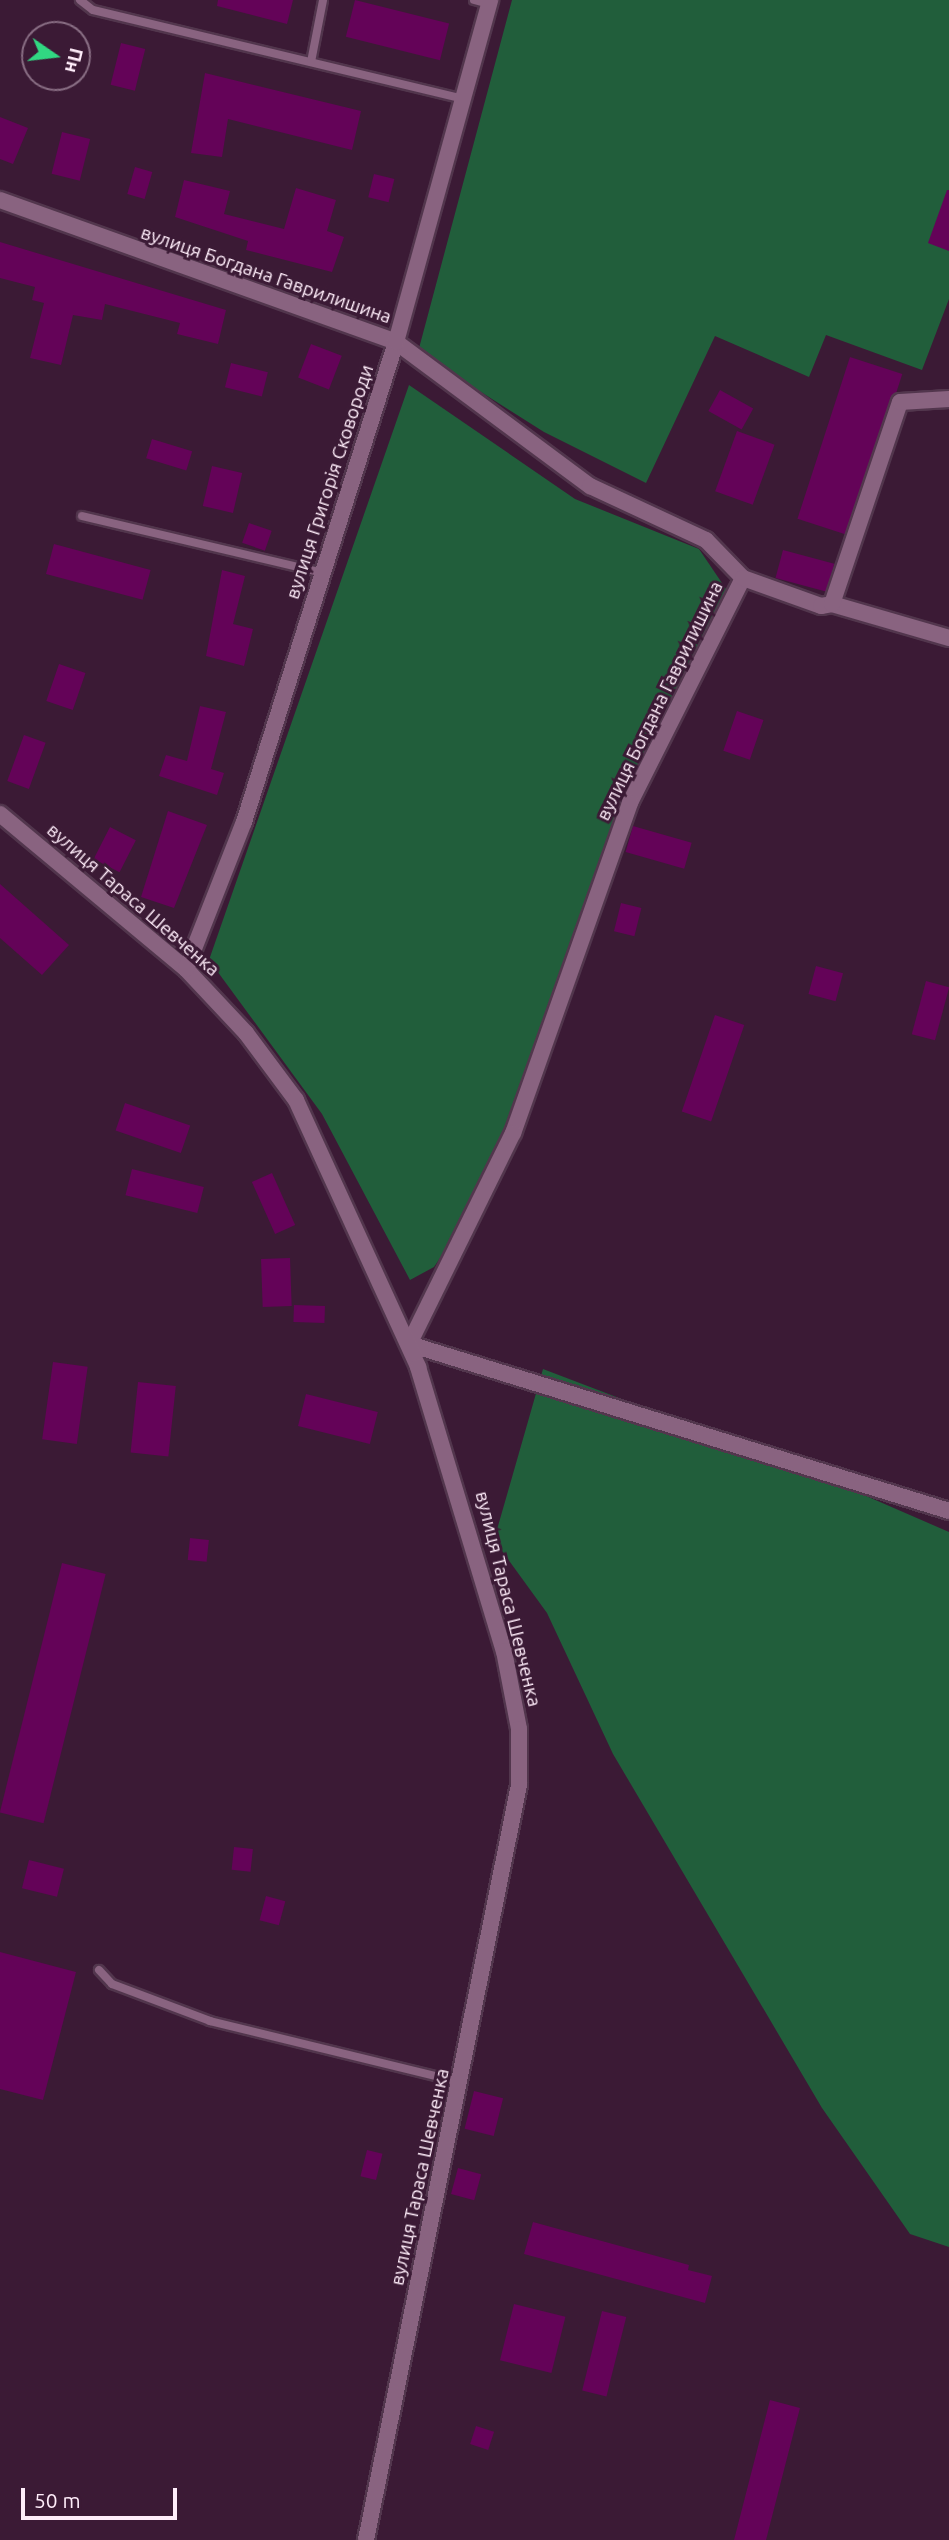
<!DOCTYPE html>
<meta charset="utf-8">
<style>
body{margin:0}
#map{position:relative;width:949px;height:2540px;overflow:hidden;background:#3b1a35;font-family:Ubuntu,sans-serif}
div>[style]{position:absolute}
.green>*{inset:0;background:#215e3b}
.building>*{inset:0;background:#640358;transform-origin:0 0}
.roads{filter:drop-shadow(2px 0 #52364d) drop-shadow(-2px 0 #52364d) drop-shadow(0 2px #52364d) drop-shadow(0 -2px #52364d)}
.lane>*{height:8px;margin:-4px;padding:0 4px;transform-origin:4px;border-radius:4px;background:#896380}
.street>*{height:16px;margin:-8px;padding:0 8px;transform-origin:8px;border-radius:8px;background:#896380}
span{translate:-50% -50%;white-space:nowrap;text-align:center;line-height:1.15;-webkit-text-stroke:6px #3b1a35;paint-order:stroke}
.street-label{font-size:19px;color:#ffedfa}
.north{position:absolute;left:21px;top:21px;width:70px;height:70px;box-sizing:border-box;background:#3b1a35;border:2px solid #896e84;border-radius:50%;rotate:104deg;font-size:19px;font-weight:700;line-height:28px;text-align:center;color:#ffedfa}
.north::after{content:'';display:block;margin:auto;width:24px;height:32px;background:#31d882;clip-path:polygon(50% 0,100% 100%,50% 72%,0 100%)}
.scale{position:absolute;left:21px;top:2488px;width:156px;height:32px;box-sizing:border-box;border:4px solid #ffedfa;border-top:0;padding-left:9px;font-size:21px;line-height:24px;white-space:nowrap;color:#ffedfa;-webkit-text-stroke:5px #3b1a35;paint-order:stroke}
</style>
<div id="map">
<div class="green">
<i style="clip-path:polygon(512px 0,949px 0,949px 299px,922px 370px,826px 335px,809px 377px,715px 336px,646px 483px,544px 432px,418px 352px)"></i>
<i style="clip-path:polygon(409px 385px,575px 499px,699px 549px,726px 589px,593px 924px,554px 1046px,502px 1167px,434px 1267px,410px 1280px,322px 1114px,209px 960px)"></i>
<i style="clip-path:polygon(543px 1369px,795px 1465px,949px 1532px,949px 2247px,910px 2234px,822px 2108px,613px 1754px,547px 1613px,494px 1540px)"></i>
</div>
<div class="building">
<i style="clip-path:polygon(218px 0,293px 0,287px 24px,217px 6px)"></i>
<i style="left:355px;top:0;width:97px;height:38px;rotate:14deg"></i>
<i style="left:121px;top:43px;width:25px;height:43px;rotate:14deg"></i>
<i style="clip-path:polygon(205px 73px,361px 111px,352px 150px,228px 119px,222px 157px,191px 153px)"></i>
<i style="clip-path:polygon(0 117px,28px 128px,13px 164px,0 159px)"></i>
<i style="left:62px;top:132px;width:29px;height:43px;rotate:14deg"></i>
<i style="left:135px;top:167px;width:18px;height:28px;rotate:16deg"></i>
<i style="left:374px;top:174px;width:21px;height:24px;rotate:14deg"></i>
<i style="clip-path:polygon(184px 180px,230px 191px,224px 214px,284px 229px,296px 188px,336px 200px,327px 231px,344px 237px,332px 272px,246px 250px,248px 241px,175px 217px)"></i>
<i style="clip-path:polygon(947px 190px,949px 190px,949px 251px,928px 243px)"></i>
<i style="clip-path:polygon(0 242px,226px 310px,218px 344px,177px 334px,180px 323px,105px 304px,102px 320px,73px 315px,61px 365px,30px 358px,44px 303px,32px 300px,35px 287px,0 278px)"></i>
<i style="left:311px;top:344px;width:33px;height:36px;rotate:21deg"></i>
<i style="left:850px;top:357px;width:55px;height:170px;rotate:18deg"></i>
<i style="left:231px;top:363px;width:38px;height:25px;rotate:14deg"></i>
<i style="left:720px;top:390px;width:38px;height:24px;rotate:29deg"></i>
<i style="left:737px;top:431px;width:40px;height:64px;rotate:20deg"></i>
<i style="left:152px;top:439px;width:42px;height:20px;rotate:17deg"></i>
<i style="left:212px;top:466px;width:31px;height:41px;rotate:13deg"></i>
<i style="left:249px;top:523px;width:24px;height:21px;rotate:19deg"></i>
<i style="left:54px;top:544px;width:100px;height:31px;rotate:15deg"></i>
<i style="left:783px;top:550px;width:53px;height:29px;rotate:15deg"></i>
<i style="clip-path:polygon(222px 570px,245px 576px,233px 624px,253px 629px,244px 666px,206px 656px)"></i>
<i style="left:59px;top:664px;width:28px;height:39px;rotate:19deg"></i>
<i style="clip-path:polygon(200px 706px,226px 712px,211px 769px,224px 773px,217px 795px,159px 776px,166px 755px,187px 761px)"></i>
<i style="left:737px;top:711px;width:28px;height:42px;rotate:19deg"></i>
<i style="left:24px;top:735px;width:23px;height:49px;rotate:20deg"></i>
<i style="clip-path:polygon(168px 811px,207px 825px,174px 908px,141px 897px)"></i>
<i style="left:633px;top:826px;width:61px;height:27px;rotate:16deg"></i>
<i style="left:110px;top:827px;width:29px;height:36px;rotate:27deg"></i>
<i style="clip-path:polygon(0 884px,69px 945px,42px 975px,0 938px)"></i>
<i style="left:621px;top:903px;width:21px;height:29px;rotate:14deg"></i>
<i style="left:816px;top:966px;width:28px;height:29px;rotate:15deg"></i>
<i style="left:926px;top:981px;width:24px;height:55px;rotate:15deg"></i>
<i style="left:715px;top:1015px;width:31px;height:102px;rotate:19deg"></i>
<i style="left:125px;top:1103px;width:69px;height:29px;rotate:19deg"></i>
<i style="left:132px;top:1169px;width:74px;height:27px;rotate:14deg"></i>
<i style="left:272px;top:1173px;width:57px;height:22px;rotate:66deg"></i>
<i style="left:290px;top:1258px;width:48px;height:29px;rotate:88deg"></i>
<i style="left:294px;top:1305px;width:31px;height:17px;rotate:2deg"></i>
<i style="left:53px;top:1362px;width:35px;height:78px;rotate:8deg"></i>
<i style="left:138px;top:1382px;width:38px;height:71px;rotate:6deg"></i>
<i style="left:306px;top:1394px;width:74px;height:33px;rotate:14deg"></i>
<i style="left:190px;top:1538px;width:19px;height:22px;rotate:6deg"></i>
<i style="left:62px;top:1563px;width:45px;height:257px;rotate:14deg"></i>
<i style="left:234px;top:1847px;width:19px;height:23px;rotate:6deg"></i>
<i style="left:29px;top:1860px;width:36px;height:29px;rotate:14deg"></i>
<i style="left:266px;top:1896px;width:20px;height:25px;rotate:15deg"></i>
<i style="clip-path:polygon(0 1952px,76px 1972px,43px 2100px,0 2089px)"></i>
<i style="left:474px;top:2091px;width:30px;height:39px;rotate:14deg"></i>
<i style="left:367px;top:2150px;width:16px;height:27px;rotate:14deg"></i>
<i style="left:458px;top:2168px;width:24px;height:27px;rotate:15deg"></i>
<i style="clip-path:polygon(533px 2222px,689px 2265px,688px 2270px,712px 2276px,705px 2303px,524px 2254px)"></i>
<i style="left:514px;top:2304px;width:53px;height:58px;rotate:14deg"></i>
<i style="left:602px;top:2311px;width:25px;height:82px;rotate:14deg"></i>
<i style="clip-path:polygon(770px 2400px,800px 2408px,786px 2462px,766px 2540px,734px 2540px)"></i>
<i style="left:476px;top:2426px;width:19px;height:19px;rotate:18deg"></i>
</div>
<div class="roads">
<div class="lane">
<i style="left:80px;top:0;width:16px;rotate:38deg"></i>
<i style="left:93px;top:10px;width:382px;rotate:13.5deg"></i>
<i style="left:474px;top:0;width:16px;rotate:15deg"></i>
<i style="left:311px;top:62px;width:63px;rotate:-79deg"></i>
<i style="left:82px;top:516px;width:249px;rotate:13.3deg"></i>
<i style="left:99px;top:1970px;width:19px;rotate:47deg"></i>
<i style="left:112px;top:1984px;width:105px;rotate:20.7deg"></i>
<i style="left:210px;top:2021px;width:258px;rotate:13.7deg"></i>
</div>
<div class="street">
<i style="left:0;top:200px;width:421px;rotate:19.7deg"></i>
<i style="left:396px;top:342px;width:242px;rotate:36.6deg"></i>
<i style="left:590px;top:486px;width:128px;rotate:25deg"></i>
<i style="left:706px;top:540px;width:53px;rotate:45.8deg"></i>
<i style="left:743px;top:578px;width:252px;rotate:116.7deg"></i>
<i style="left:630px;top:803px;width:350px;rotate:109.5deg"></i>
<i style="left:513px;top:1133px;width:235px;rotate:116.2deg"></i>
<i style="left:409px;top:1344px;width:565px;rotate:17.18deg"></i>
<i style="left:743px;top:578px;width:83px;rotate:19.7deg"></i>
<i style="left:821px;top:606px;width:11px;rotate:-10deg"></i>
<i style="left:832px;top:604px;width:122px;rotate:16.2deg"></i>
<i style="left:832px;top:604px;width:213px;rotate:-71.4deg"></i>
<i style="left:900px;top:402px;width:49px;rotate:-3.5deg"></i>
<i style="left:0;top:814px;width:242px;rotate:39.8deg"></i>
<i style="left:186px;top:969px;width:88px;rotate:46.8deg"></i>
<i style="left:246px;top:1033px;width:84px;rotate:53.3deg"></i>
<i style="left:296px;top:1100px;width:294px;rotate:65.4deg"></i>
<i style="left:418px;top:1367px;width:297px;rotate:73.2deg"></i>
<i style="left:504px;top:1651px;width:79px;rotate:79.1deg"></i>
<i style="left:519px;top:1729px;width:56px;rotate:90deg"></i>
<i style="left:519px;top:1785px;width:770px;rotate:101.46deg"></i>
<i style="left:186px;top:969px;width:158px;rotate:-68.5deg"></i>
<i style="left:244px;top:822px;width:503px;rotate:-72.43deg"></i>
<i style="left:396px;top:342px;width:355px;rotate:-74.6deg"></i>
</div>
</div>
<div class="street-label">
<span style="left:266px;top:275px;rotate:19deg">вулиця Богдана Гаврилишина</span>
<span style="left:330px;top:482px;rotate:-72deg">вулиця Григорія Сковороди</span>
<span style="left:660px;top:701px;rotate:-64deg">вулиця Богдана Гаврилишина</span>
<span style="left:133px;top:900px;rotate:41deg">вулиця Тараса Шевченка</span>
<span style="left:508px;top:1599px;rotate:76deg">вулиця Тараса Шевченка</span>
<span style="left:420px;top:2177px;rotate:-78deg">вулиця Тараса Шевченка</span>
</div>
<div class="north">Пн</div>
<div class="scale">50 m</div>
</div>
